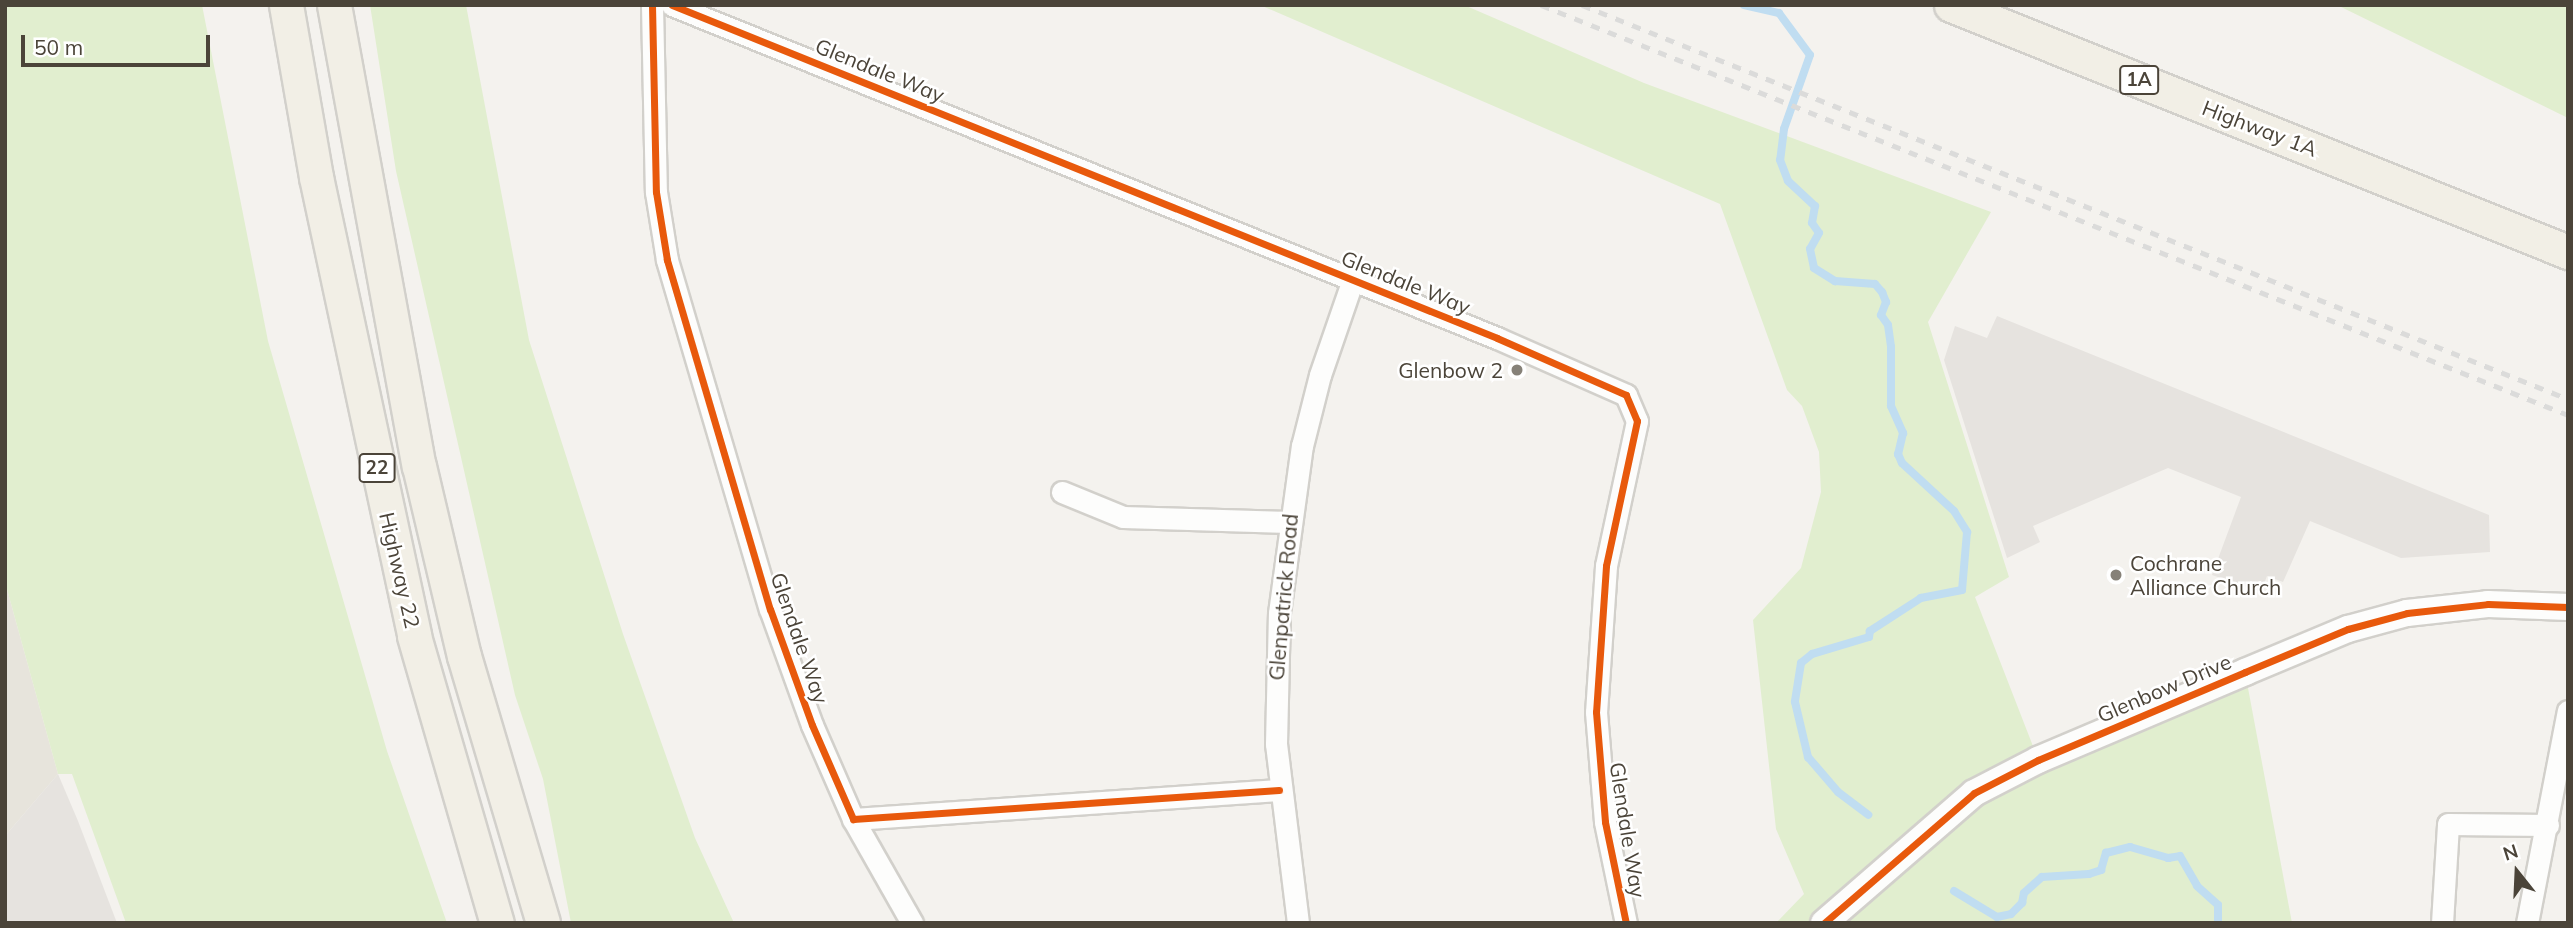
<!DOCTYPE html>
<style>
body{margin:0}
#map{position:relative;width:2573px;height:928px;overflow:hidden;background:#f4f2ee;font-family:Mulish,sans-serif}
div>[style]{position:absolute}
.residential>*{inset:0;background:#e7e4dc}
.green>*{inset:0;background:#e1eecf}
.parking>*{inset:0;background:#e6e3df}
.stream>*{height:8px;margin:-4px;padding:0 4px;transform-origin:4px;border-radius:4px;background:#c0ddf1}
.roads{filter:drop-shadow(2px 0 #d2d0cb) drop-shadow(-2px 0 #d2d0cb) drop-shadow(0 2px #d2d0cb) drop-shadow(0 -2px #d2d0cb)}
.minor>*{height:21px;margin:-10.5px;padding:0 10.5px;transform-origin:10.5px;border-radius:10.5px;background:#fdfdfc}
.tertiary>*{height:26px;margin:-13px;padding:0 13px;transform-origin:13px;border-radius:13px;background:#fdfdfc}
.primary>*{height:33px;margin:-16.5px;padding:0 16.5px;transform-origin:16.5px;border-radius:16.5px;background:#f2efe6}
.rail>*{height:5px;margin-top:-2.5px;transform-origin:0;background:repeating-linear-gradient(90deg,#dbdbda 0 9px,transparent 0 18px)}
.cycleway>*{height:7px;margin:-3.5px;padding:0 3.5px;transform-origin:3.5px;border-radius:3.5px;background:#e8590c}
.dots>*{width:19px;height:19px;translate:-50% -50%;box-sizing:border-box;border:4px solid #fff;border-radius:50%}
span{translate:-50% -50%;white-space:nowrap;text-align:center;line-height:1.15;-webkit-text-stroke:5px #fff;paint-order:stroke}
.shield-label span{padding:2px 5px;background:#fff;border:2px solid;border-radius:5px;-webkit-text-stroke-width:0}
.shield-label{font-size:19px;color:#4b4439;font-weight:700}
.street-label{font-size:21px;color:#4b4439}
.poi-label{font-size:21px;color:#4b4439}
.right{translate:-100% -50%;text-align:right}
.left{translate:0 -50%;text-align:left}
.frame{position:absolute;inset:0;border:7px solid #4b4439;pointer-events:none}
.north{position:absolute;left:2482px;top:837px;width:70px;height:70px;-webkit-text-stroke:5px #fff;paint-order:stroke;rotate:342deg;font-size:19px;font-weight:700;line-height:28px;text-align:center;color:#4b4439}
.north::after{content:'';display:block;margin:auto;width:24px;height:32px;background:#4b4439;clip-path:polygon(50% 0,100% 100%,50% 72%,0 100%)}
.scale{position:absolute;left:21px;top:35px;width:189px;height:32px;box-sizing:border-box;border:4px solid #4b4439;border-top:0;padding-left:9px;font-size:21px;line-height:24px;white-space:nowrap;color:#4b4439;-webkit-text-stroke:5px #fff;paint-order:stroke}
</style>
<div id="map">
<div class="residential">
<i style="clip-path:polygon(5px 582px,58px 774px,5px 836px)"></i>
</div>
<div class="green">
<i style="clip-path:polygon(5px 5px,202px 5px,268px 341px,387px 751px,447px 923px,126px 923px,72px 774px,58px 774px,5px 582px)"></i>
<i style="clip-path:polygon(370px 5px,466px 5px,529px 340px,623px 634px,695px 838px,734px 923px,571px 923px,543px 779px,515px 695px,396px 171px)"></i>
<i style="clip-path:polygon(1260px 5px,1464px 5px,1644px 83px,1991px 212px,1928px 322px,2009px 577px,1975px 597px,2038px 759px,2245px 672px,2292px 923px,1776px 923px,1804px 894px,1776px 829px,1753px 620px,1801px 568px,1821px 492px,1819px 452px,1802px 406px,1787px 390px,1720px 204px)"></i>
<i style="clip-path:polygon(2337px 5px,2568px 5px,2568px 118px)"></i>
</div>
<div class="parking">
<i style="clip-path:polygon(1997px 316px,2489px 515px,2490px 552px,2401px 558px,2310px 521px,2283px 582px,2267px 576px,2261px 592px,2212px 575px,2241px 497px,2168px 468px,2033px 526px,2040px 542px,2007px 558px,1944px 360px,1955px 326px,1987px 338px)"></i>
<i style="clip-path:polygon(58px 774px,78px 821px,117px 923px,5px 923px,5px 836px)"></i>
</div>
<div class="stream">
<i style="left:1744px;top:5px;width:36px;rotate:13deg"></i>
<i style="left:1779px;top:13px;width:52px;rotate:53.6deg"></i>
<i style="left:1810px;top:55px;width:78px;rotate:109.4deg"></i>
<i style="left:1784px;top:129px;width:31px;rotate:97deg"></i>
<i style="left:1780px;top:160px;width:22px;rotate:69deg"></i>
<i style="left:1788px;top:181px;width:37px;rotate:43deg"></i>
<i style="left:1815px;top:206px;width:17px;rotate:100deg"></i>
<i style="left:1812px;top:223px;width:12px;rotate:55deg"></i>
<i style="left:1819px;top:233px;width:18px;rotate:119deg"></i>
<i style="left:1810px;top:249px;width:19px;rotate:78deg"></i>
<i style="left:1814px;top:268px;width:25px;rotate:32deg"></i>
<i style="left:1835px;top:281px;width:40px;rotate:4.3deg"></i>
<i style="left:1875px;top:284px;width:11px;rotate:49deg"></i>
<i style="left:1882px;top:292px;width:11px;rotate:68deg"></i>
<i style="left:1886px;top:302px;width:14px;rotate:111deg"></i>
<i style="left:1881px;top:315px;width:12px;rotate:55deg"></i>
<i style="left:1888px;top:325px;width:22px;rotate:82deg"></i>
<i style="left:1891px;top:347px;width:59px;rotate:90deg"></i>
<i style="left:1891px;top:406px;width:30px;rotate:66deg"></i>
<i style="left:1903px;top:433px;width:22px;rotate:103deg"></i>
<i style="left:1898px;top:454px;width:10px;rotate:66deg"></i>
<i style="left:1902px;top:463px;width:71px;rotate:42.7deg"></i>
<i style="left:1954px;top:511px;width:25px;rotate:58deg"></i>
<i style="left:1967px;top:532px;width:58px;rotate:94.9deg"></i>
<i style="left:1962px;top:590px;width:42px;rotate:169deg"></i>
<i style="left:1921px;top:598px;width:61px;rotate:147.1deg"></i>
<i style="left:1870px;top:631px;width:6px;rotate:99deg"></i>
<i style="left:1869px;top:637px;width:59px;rotate:163.4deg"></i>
<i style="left:1812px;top:654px;width:14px;rotate:141deg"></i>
<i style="left:1801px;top:663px;width:39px;rotate:99deg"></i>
<i style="left:1795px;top:702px;width:57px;rotate:76.7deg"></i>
<i style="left:1808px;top:757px;width:46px;rotate:49.4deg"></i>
<i style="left:1838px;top:792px;width:38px;rotate:37deg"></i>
<i style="left:1954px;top:891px;width:50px;rotate:31.2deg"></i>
<i style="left:1997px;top:917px;width:14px;rotate:-12deg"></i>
<i style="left:2011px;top:914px;width:16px;rotate:-45deg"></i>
<i style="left:2022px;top:903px;width:10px;rotate:-79deg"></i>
<i style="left:2024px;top:893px;width:24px;rotate:-42deg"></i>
<i style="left:2042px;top:877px;width:47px;rotate:-3.7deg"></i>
<i style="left:2089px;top:874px;width:13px;rotate:-18deg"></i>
<i style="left:2101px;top:870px;width:18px;rotate:-74deg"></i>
<i style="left:2106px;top:853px;width:25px;rotate:-14deg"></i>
<i style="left:2130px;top:847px;width:40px;rotate:16deg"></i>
<i style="left:2168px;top:858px;width:12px;rotate:-9deg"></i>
<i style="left:2180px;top:856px;width:34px;rotate:60deg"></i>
<i style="left:2197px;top:886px;width:28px;rotate:42deg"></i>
<i style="left:2218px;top:905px;width:18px;rotate:90deg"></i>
</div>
<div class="roads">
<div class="minor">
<i style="left:652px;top:5px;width:187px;rotate:88.8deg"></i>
<i style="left:656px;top:192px;width:69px;rotate:80.8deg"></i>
<i style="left:667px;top:260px;width:364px;rotate:73.6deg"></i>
<i style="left:770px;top:609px;width:123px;rotate:70.1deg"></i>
<i style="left:812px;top:725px;width:103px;rotate:66.4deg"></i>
<i style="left:853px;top:819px;width:427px;rotate:-3.9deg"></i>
<i style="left:672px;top:5px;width:890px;rotate:21.98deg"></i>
<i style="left:1497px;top:338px;width:141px;rotate:23.8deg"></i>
<i style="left:1626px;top:395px;width:28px;rotate:67deg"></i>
<i style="left:1637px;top:421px;width:148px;rotate:102.1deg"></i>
<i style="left:1606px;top:566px;width:146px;rotate:93.9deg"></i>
<i style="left:1596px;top:712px;width:110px;rotate:85.3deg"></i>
<i style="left:1605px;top:822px;width:103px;rotate:78.3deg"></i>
<i style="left:1062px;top:492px;width:66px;rotate:22.3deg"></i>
<i style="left:1123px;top:517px;width:165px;rotate:1.7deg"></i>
<i style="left:853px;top:819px;width:120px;rotate:60.4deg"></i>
<i style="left:1298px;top:923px;width:180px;rotate:-97deg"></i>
<i style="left:1276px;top:744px;width:131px;rotate:-88.7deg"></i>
<i style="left:1279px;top:613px;width:169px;rotate:-82.2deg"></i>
<i style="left:1302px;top:446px;width:73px;rotate:-75.8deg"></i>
<i style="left:1320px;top:375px;width:102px;rotate:-71deg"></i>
<i style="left:2442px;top:923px;width:99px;rotate:-86.5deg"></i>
<i style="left:2448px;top:824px;width:100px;rotate:0.6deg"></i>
<i style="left:2527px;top:923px;width:216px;rotate:-79.1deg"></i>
</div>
<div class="tertiary">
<i style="left:1824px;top:923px;width:198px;rotate:-40.9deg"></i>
<i style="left:1974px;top:793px;width:72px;rotate:-27.3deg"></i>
<i style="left:2038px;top:760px;width:225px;rotate:-23deg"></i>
<i style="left:2245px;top:672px;width:112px;rotate:-22.7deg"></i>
<i style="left:2348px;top:629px;width:61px;rotate:-15.2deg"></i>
<i style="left:2407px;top:613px;width:81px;rotate:-6.3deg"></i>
<i style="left:2488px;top:604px;width:80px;rotate:2.1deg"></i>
</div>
<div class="primary">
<i style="left:286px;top:5px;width:175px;rotate:80.1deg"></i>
<i style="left:316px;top:177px;width:469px;rotate:77.9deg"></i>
<i style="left:414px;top:636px;width:299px;rotate:73.9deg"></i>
<i style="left:334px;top:5px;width:469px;rotate:79.6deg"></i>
<i style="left:419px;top:466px;width:195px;rotate:76.7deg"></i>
<i style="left:464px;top:656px;width:278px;rotate:73.5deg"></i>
<i style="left:1951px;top:5px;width:665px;rotate:21.82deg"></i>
</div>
</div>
<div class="rail">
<i style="left:1541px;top:5px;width:1106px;rotate:21.76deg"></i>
<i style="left:1582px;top:5px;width:1062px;rotate:21.78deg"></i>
</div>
<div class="cycleway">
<i style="left:652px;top:5px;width:187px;rotate:88.8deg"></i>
<i style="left:656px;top:192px;width:69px;rotate:80.8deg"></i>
<i style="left:667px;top:260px;width:364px;rotate:73.6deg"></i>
<i style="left:770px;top:609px;width:123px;rotate:70.1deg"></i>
<i style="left:812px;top:725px;width:103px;rotate:66.4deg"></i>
<i style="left:853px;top:819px;width:427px;rotate:-3.9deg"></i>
<i style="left:672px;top:5px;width:890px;rotate:21.98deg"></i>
<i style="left:1497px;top:338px;width:141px;rotate:23.8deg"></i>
<i style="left:1626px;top:395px;width:28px;rotate:67deg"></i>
<i style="left:1637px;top:421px;width:148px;rotate:102.1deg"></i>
<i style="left:1606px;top:566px;width:146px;rotate:93.9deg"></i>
<i style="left:1596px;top:712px;width:110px;rotate:85.3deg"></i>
<i style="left:1605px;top:822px;width:103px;rotate:78.3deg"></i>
<i style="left:1824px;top:923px;width:198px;rotate:-40.9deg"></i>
<i style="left:1974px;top:793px;width:72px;rotate:-27.3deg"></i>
<i style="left:2038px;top:760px;width:225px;rotate:-23deg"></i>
<i style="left:2245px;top:672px;width:112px;rotate:-22.7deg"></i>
<i style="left:2348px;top:629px;width:61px;rotate:-15.2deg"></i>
<i style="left:2407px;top:613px;width:81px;rotate:-6.3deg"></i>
<i style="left:2488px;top:604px;width:80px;rotate:2.1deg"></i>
</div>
<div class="dots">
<i style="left:1517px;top:370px;background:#868178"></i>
<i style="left:2116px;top:575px;background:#868178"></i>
</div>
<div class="shield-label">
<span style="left:2139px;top:80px">1A</span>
<span style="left:377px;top:468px">22</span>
</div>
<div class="street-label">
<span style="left:880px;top:70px;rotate:22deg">Glendale Way</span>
<span style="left:2260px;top:128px;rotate:21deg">Highway 1A</span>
<span style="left:1406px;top:282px;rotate:22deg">Glendale Way</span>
<span style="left:400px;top:570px;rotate:77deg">Highway 22</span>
<span style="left:1283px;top:597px;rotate:-85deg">Glenpatrick Road</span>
<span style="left:800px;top:638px;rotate:71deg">Glendale Way</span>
<span style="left:2164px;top:688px;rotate:-23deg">Glenbow Drive</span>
<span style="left:1628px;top:830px;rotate:81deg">Glendale Way</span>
</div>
<div class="poi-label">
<span class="right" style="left:1503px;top:370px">Glenbow 2</span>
<span class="left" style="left:2130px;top:575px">Cochrane<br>Alliance Church</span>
</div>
<div class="frame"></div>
<div class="north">N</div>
<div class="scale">50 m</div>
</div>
